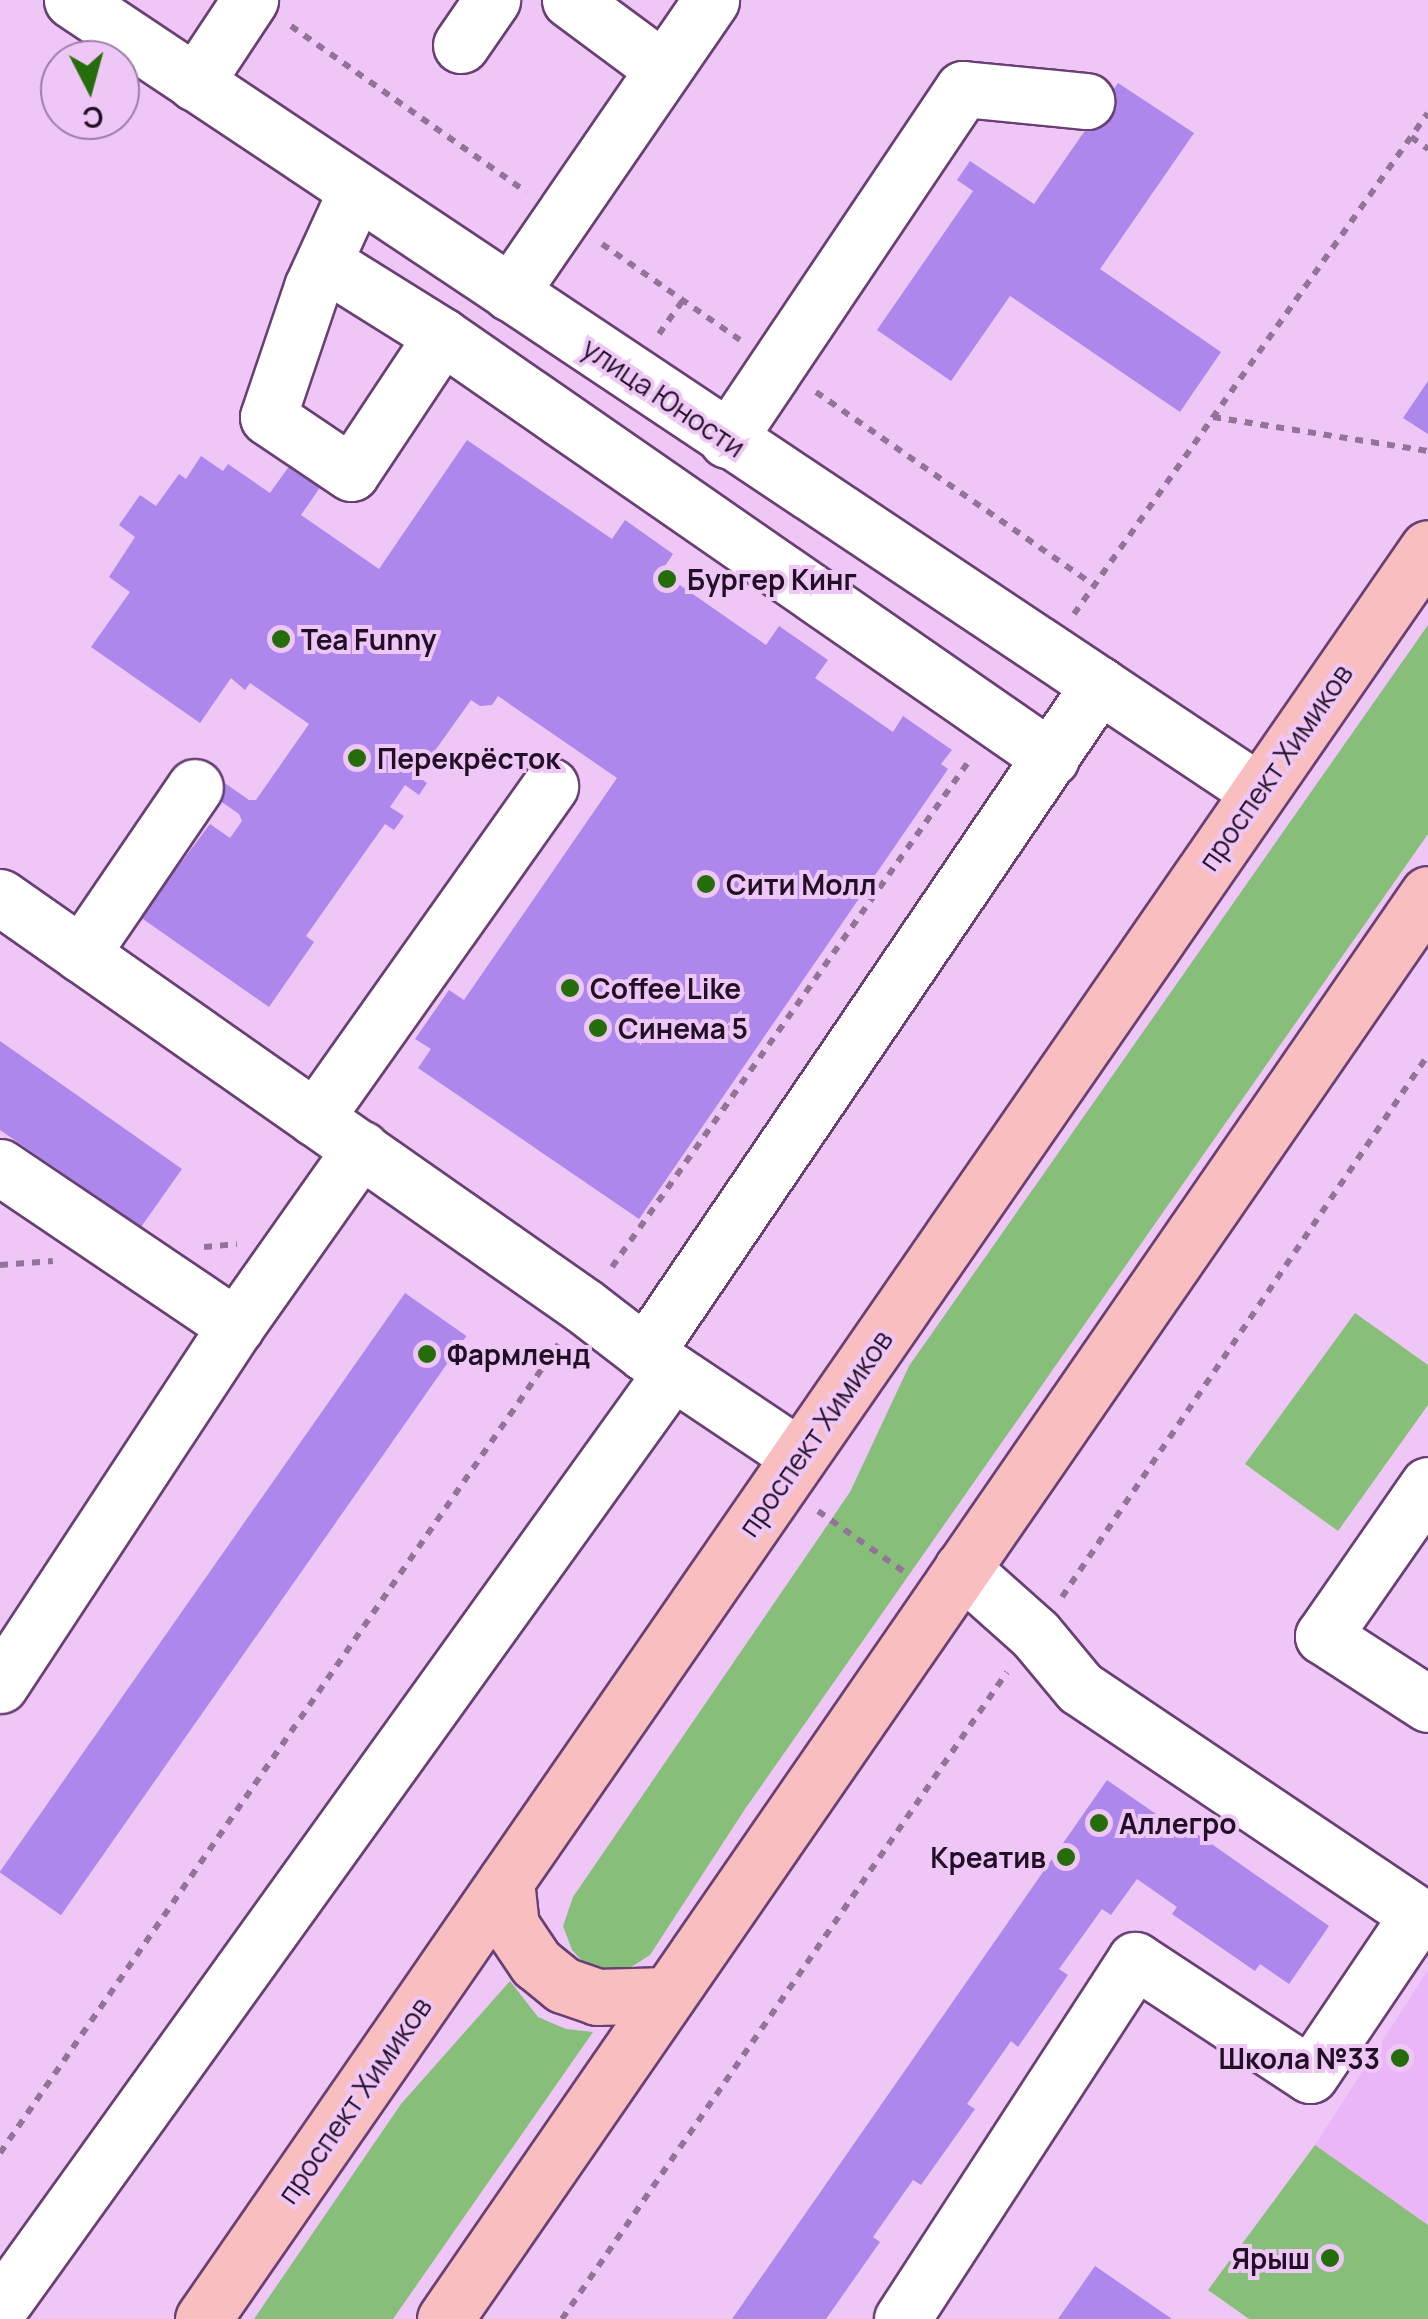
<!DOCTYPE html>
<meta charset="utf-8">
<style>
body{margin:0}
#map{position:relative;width:1428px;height:2319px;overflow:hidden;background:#eec7f7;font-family:Manrope,sans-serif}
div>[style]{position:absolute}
.built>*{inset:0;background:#ebb6f8}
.green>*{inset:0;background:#87be79}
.building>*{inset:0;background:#ad87ec;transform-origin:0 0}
.path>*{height:6px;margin-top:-3px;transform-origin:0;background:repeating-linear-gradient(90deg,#927498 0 8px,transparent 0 16px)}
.roads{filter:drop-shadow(2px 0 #694074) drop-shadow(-2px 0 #694074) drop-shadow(0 2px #694074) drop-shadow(0 -2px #694074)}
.minor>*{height:55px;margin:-27.5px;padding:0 27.5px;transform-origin:27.5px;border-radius:27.5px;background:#fff}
.major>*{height:55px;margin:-27.5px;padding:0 27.5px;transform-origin:27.5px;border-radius:27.5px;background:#f9bebf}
.dots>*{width:28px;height:28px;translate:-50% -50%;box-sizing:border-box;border:5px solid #eec7f7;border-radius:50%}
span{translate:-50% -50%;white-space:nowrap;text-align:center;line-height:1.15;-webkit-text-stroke:8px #eec7f7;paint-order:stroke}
.street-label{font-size:28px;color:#210f25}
.poi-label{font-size:28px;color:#210f25;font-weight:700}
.left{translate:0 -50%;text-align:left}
.right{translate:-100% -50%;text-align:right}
.north{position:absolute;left:40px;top:40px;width:100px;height:100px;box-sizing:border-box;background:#eec7f7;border:2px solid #9c7da3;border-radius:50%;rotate:174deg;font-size:28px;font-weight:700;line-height:40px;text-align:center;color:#210f25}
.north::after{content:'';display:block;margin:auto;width:35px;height:45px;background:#256d0a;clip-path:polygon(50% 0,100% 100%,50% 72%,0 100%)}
</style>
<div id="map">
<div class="built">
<i style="clip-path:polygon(1428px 1970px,1428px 2225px,1315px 2145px)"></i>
</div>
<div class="green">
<i style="clip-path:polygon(1428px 625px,1428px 834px,745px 1809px,650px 1955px,625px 1971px,604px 1972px,586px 1965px,572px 1950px,563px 1926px,573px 1897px,850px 1492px,909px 1366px)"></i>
<i style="clip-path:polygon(1355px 1313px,1428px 1365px,1428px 1405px,1338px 1531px,1245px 1464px)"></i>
<i style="clip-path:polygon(510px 1981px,538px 2017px,566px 2029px,593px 2032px,393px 2319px,254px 2319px,401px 2104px)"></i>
<i style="clip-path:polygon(1315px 2145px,1428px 2225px,1428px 2319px,1249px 2319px,1208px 2290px)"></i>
</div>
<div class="building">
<i style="clip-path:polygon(1118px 83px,1194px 133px,1100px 269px,1221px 352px,1180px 412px,1010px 296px,951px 381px,877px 330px,973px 191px,957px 180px,970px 161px,1034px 204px)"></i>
<i style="clip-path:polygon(1428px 381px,1428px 434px,1403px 418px)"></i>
<i style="clip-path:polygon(467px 440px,612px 539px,625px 520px,673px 554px,661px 572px,766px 645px,779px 626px,828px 660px,815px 678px,893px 732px,903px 716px,952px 750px,941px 764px,948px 769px,639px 1219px,418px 1068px,431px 1049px,415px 1039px,449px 990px,464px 1000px,617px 778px,498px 696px,492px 705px,480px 706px,471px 700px,417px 776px,427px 783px,419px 795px,405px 785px,390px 807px,404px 816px,394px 830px,385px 824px,363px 855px,306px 936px,314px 942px,269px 1007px,140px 917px,210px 824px,230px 838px,242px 821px,239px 814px,210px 794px,219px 779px,249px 800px,256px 800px,309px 724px,250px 683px,245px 690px,231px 678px,200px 723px,91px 647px,130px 592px,109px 577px,135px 537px,119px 525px,140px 495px,156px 506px,179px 474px,186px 479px,201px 456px,223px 471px,228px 464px,270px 493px,290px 465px,321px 486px,301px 515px,379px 569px)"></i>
<i style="clip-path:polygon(0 1041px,182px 1169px,141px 1227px,0 1130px)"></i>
<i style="left:405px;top:1293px;width:75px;height:707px;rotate:35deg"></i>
<i style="clip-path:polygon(1107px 1780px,1169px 1823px,1173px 1817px,1329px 1926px,1289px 1984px,1260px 1964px,1255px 1971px,1172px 1914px,1177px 1907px,1137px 1879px,1111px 1915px,1102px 1909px,1059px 1969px,1068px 1975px,1018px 2047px,1011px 2041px,967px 2104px,975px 2109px,921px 2185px,913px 2180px,873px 2237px,880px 2242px,826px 2319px,732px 2319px)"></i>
<i style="clip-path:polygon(1095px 2266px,1172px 2319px,1058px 2319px)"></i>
</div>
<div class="path">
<i style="left:291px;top:26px;width:288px;rotate:35.2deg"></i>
<i style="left:1411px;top:137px;width:21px;rotate:35deg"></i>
<i style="left:602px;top:244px;width:168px;rotate:34.8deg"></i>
<i style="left:659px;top:334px;width:42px;rotate:-54.8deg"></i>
<i style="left:816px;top:392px;width:338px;rotate:34.8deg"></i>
<i style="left:1213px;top:417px;width:218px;rotate:9deg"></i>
<i style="left:1074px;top:614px;width:613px;rotate:-54.76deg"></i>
<i style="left:204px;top:1247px;width:33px;rotate:-5deg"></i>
<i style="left:0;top:1265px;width:53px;rotate:-4.3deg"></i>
<i style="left:612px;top:1267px;width:623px;rotate:-54.8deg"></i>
<i style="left:818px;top:1511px;width:108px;rotate:35.2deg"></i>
<i style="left:1062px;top:1597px;width:654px;rotate:-55.97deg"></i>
<i style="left:0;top:2153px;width:983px;rotate:-55.36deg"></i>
<i style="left:562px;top:2319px;width:785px;rotate:-55.48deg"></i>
</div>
<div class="roads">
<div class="minor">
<i style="left:72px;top:0;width:1426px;rotate:33.7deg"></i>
<i style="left:570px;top:0;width:114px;rotate:36.5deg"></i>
<i style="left:461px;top:45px;width:55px;rotate:-55.4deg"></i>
<i style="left:195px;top:83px;width:100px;rotate:-56.5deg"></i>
<i style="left:325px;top:263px;width:138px;rotate:32deg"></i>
<i style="left:442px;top:336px;width:164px;rotate:123.6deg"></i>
<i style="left:351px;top:473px;width:100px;rotate:-146deg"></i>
<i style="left:268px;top:417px;width:137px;rotate:-71.3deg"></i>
<i style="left:312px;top:287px;width:106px;rotate:-65.4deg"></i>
<i style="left:510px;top:293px;width:355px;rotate:-55.5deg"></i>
<i style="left:442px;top:336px;width:741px;rotate:34.72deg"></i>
<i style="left:727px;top:440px;width:423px;rotate:-56.1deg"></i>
<i style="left:963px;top:89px;width:124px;rotate:5.6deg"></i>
<i style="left:0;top:897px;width:713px;rotate:35.01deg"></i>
<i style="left:584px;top:1306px;width:77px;rotate:37.6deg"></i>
<i style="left:645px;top:1353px;width:185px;rotate:33.8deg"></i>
<i style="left:81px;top:954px;width:202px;rotate:-55.7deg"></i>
<i style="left:315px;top:1118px;width:407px;rotate:-54.7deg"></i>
<i style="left:0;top:1167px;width:285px;rotate:34deg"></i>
<i style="left:645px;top:1353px;width:808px;rotate:-55.8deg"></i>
<i style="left:1428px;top:1485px;width:184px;rotate:124.8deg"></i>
<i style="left:1323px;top:1636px;width:125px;rotate:32.9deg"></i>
<i style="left:0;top:1685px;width:430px;rotate:-56.7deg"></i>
<i style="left:236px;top:1326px;width:217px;rotate:-54.8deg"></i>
<i style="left:0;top:2307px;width:1151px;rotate:-54.29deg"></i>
<i style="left:902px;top:2319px;width:428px;rotate:-57deg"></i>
<i style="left:1135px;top:1960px;width:209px;rotate:33.3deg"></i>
<i style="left:1310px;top:2075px;width:193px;rotate:-56deg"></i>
<i style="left:1418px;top:1915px;width:407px;rotate:-146.1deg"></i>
<i style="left:1080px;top:1688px;width:70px;rotate:-129.8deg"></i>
<i style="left:1035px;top:1634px;width:98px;rotate:-138.3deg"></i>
</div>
<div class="major">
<i style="left:506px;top:1881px;width:45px;rotate:83.7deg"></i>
<i style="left:511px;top:1926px;width:45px;rotate:56deg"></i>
<i style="left:536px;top:1963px;width:35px;rotate:39deg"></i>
<i style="left:563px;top:1985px;width:36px;rotate:19deg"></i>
<i style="left:597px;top:1997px;width:71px;rotate:-1.6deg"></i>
<i style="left:203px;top:2319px;width:2153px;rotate:-55.33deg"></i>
<i style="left:445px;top:2319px;width:1731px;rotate:-55.4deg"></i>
</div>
</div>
<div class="dots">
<i style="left:667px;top:579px;background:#256d0a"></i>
<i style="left:281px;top:639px;background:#256d0a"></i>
<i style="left:357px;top:758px;background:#256d0a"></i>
<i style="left:706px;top:884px;background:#256d0a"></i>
<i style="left:570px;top:988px;background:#256d0a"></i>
<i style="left:598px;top:1028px;background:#256d0a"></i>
<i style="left:427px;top:1354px;background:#256d0a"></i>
<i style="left:1099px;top:1823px;background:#256d0a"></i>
<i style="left:1066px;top:1857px;background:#256d0a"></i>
<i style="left:1400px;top:2058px;background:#256d0a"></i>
<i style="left:1330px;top:2258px;background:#256d0a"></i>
</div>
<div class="street-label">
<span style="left:664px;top:397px;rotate:34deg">улица Юности</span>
<span style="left:1275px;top:767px;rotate:-55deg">проспект Химиков</span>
<span style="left:815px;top:1433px;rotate:-55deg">проспект Химиков</span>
<span style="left:354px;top:2100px;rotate:-55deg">проспект Химиков</span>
</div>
<div class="poi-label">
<span class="left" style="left:687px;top:579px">Бургер Кинг</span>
<span class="left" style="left:301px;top:639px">Tea Funny</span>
<span class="left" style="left:377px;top:758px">Перекрёсток</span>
<span class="left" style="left:726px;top:884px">Сити Молл</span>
<span class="left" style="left:590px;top:988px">Coffee Like</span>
<span class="left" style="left:618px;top:1028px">Синема 5</span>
<span class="left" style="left:447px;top:1354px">Фармленд</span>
<span class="left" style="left:1119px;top:1823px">Аллегро</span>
<span class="right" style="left:1046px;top:1857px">Креатив</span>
<span class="right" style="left:1380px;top:2058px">Школа №33</span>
<span class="right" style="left:1310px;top:2258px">Ярыш</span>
</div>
<div class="north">С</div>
</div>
